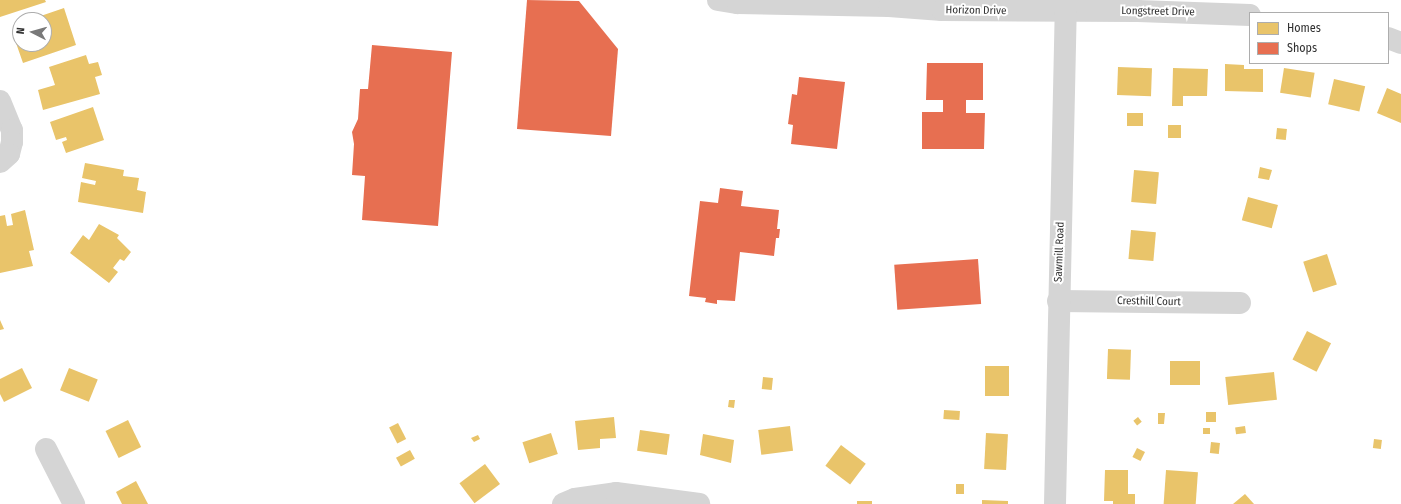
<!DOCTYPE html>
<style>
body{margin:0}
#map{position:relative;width:1401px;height:504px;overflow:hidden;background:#fff;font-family:"Fira Sans Condensed",sans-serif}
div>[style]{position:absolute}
.homes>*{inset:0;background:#e9c46a;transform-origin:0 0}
.shops>*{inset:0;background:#e76f51;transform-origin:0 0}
.minor>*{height:22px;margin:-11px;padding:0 11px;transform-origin:11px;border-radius:11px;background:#d5d5d5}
span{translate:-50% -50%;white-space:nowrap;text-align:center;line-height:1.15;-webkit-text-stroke:4px #fff;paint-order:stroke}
.street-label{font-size:11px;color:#313131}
.legend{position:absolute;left:1249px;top:12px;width:140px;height:52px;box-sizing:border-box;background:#fff;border:1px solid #adadad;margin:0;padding:5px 7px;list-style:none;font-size:12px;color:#313131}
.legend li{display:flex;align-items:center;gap:8px;height:20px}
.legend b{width:20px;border:1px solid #adadad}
.north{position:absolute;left:12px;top:12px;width:40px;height:40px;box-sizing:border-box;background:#fff;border:1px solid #adadad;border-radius:50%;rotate:276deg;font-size:11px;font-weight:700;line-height:16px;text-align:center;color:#313131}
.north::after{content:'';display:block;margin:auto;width:14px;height:18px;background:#797979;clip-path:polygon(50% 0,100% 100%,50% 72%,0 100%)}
</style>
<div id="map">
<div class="homes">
<i style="clip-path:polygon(0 0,45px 0,46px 2px,0 17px)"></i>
<i style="clip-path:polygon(64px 8px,76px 45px,23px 63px,16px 43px,44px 44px,44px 20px,29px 20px)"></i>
<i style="clip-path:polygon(86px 55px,89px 64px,98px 62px,102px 75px,95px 77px,100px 94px,43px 110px,38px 90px,55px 85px,49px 67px)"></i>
<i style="clip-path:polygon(1225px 64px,1244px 65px,1244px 69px,1263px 69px,1263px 92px,1225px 91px)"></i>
<i style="left:1118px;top:67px;width:34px;height:28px;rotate:2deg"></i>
<i style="clip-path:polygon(1173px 68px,1208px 69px,1207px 96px,1183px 96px,1183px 106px,1172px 106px)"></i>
<i style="left:1284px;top:68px;width:31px;height:25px;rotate:9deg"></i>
<i style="left:1334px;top:79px;width:32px;height:26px;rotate:13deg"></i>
<i style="clip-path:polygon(1387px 88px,1401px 94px,1401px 123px,1377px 113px)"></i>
<i style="clip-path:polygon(93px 107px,104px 140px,66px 153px,62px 142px,67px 140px,66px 137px,56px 140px,50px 122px)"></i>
<i style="left:1127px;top:113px;width:16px;height:13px"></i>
<i style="left:1168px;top:125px;width:13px;height:13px"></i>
<i style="left:1277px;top:128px;width:10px;height:11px;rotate:6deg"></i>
<i style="clip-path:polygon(85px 163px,124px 170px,123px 176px,139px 178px,137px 190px,146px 192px,143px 213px,78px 202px,81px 182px,95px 185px,96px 181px,82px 178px)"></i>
<i style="clip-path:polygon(1260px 167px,1272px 170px,1269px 180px,1258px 178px)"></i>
<i style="left:1134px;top:170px;width:25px;height:32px;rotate:5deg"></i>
<i style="left:1248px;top:197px;width:31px;height:24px;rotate:15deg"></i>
<i style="clip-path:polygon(25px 210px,34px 250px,29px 251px,33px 266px,0 273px,0 216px,5px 215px,7px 226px,13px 225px,11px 214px)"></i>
<i style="clip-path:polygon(99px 224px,119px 235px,117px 238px,131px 252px,124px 261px,120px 259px,113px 268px,118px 272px,109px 283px,70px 253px,83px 235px,89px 240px)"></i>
<i style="left:1131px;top:230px;width:25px;height:29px;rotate:5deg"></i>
<i style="left:1327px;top:254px;width:32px;height:25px;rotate:72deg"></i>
<i style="clip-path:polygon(0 320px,4px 329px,0 330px)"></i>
<i style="left:1307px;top:331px;width:27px;height:32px;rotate:27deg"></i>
<i style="left:1108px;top:349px;width:23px;height:30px;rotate:2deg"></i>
<i style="left:1170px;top:361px;width:30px;height:24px"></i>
<i style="left:985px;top:366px;width:24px;height:30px"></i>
<i style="clip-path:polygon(22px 368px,32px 388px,4px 402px,0 394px,0 379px)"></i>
<i style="left:69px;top:368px;width:31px;height:24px;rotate:22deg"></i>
<i style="left:1274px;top:372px;width:28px;height:49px;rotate:84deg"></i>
<i style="left:763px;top:377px;width:10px;height:12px;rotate:6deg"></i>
<i style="clip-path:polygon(729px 400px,735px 400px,734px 408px,728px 407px)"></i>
<i style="left:944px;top:410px;width:16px;height:9px;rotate:4deg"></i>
<i style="left:1206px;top:412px;width:10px;height:10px"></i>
<i style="clip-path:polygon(1158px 413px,1165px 413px,1164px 424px,1158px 424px)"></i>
<i style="clip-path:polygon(614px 417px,616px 438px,600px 439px,600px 448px,578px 450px,575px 421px)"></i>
<i style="left:1138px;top:417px;width:6px;height:6px;rotate:51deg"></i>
<i style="left:128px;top:420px;width:30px;height:25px;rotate:64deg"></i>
<i style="left:398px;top:423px;width:18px;height:10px;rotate:63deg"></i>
<i style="left:790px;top:426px;width:25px;height:32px;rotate:83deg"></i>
<i style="left:1245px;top:426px;width:7px;height:10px;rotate:82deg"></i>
<i style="left:1203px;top:428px;width:7px;height:6px"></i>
<i style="left:640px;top:430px;width:30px;height:21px;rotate:8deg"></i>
<i style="left:551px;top:433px;width:22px;height:30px;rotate:72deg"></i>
<i style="left:986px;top:433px;width:22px;height:36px;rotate:3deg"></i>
<i style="clip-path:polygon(703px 434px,734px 440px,731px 463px,700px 455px)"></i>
<i style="clip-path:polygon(478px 435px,480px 439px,474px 442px,471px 438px)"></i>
<i style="left:1374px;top:439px;width:8px;height:9px;rotate:7deg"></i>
<i style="left:1211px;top:442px;width:9px;height:11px;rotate:6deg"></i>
<i style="left:841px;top:445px;width:31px;height:26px;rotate:37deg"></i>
<i style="left:1137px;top:448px;width:9px;height:10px;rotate:27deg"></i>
<i style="left:410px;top:450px;width:10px;height:16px;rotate:61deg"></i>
<i style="left:485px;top:464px;width:25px;height:32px;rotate:53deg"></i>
<i style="clip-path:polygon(1105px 470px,1128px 470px,1128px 494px,1135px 494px,1135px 504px,1113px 504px,1113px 501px,1104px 501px)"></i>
<i style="left:1166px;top:470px;width:32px;height:34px;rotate:4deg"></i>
<i style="clip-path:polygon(136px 481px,148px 504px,122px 504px,116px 492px)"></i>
<i style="left:956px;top:484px;width:8px;height:10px"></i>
<i style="clip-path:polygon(1245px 494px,1254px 504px,1233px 504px)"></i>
<i style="clip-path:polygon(982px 500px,1008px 501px,1008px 504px,982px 504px)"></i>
<i style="left:857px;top:501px;width:15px;height:3px"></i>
</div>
<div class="shops">
<i style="clip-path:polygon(527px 0,579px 1px,618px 49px,611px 136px,517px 129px)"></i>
<i style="clip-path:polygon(372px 45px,452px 52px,438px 226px,362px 220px,365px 176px,352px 175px,354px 144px,352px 132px,358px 119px,360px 89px,368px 89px)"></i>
<i style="clip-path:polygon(927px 63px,983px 63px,983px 100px,966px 100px,966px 113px,985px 113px,984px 149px,922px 149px,922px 112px,943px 112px,943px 100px,926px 100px)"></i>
<i style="clip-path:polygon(799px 77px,845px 82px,837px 149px,791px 144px,793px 125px,788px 124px,792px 94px,797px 95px)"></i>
<i style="clip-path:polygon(720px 188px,743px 191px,741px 206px,779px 210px,777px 229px,780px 229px,779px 238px,776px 238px,774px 256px,740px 252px,735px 301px,717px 300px,717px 304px,705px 302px,706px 298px,689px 296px,700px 201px,718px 203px)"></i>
<i style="left:978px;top:259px;width:45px;height:84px;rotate:86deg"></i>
</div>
<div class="minor">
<i style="left:718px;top:0;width:20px;rotate:9deg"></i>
<i style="left:738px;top:3px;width:151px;rotate:1.1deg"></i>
<i style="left:889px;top:6px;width:53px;rotate:4.3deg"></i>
<i style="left:942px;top:10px;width:196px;rotate:0.3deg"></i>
<i style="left:1138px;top:11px;width:112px;rotate:2deg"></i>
<i style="left:1388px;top:38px;width:14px;rotate:21deg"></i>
<i style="left:0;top:101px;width:31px;rotate:68deg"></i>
<i style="left:12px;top:130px;width:12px;rotate:90deg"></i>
<i style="left:12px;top:142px;width:12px;rotate:104deg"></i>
<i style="left:9px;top:154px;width:12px;rotate:138deg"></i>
<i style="left:1058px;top:301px;width:182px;rotate:0.6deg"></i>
<i style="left:46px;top:449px;width:62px;rotate:63deg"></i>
<i style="left:563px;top:504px;width:13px;rotate:-23deg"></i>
<i style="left:575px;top:499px;width:41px;rotate:-8.3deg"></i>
<i style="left:616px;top:493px;width:84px;rotate:7.5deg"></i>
<i style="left:1055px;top:504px;width:504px;rotate:-88.75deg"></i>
</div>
<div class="street-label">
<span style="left:976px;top:11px;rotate:1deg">Horizon Drive</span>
<span style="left:1158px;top:12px;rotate:1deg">Longstreet Drive</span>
<span style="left:1060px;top:252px;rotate:-88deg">Sawmill Road</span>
<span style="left:1149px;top:302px;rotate:1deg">Cresthill Court</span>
</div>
<ul class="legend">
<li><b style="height:11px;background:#e9c46a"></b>Homes</li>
<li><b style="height:11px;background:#e76f51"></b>Shops</li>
</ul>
<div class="north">N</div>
</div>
